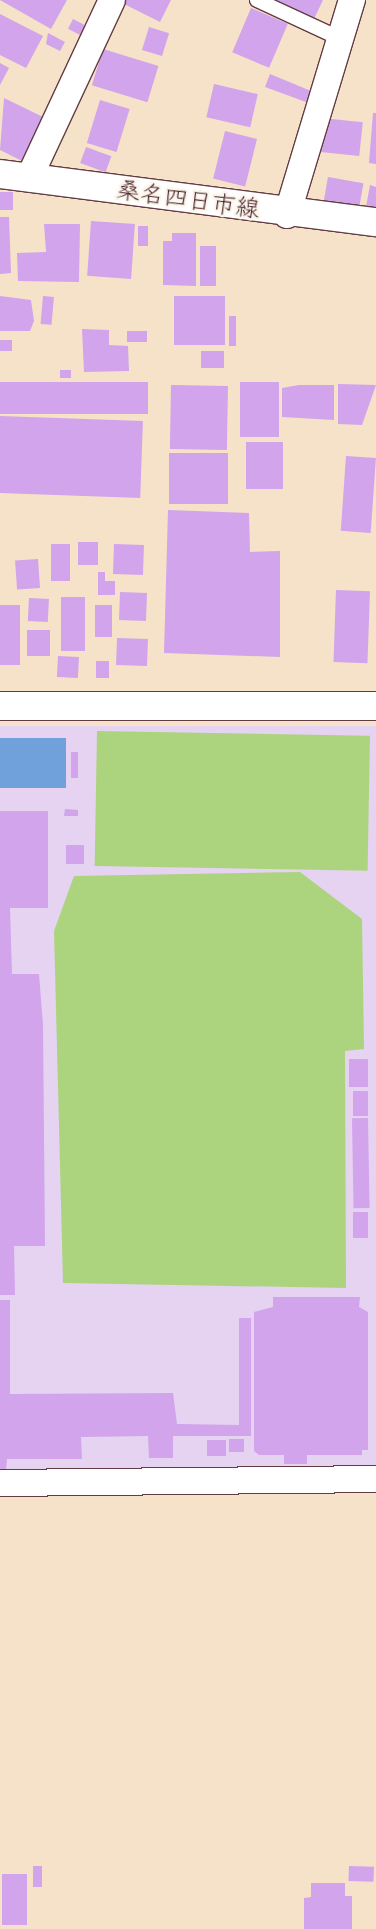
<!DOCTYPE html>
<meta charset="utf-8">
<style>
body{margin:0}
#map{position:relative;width:376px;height:1929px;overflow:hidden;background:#f5e2c9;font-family:Caveat,"Klee One",sans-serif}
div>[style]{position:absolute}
.built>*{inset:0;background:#e5d3f1;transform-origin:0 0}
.green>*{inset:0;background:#acd47e;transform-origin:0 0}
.water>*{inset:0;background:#71a1db;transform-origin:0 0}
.building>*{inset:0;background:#d1a4eb;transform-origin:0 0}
.roads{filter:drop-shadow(1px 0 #643c43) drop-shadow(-1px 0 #643c43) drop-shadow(0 1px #643c43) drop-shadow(0 -1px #643c43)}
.lane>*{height:14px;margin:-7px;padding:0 7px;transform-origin:7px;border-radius:7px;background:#fff}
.street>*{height:26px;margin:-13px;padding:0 13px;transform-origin:13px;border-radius:13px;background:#fff}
.secondary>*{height:28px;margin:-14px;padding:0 14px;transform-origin:14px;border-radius:14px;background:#fff}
span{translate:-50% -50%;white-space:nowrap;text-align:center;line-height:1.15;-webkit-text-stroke:5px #fbf7ec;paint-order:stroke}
.street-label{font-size:24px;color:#4a1f2b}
</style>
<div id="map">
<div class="built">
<i style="left:0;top:726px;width:376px;height:745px"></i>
</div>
<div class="green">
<i style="left:97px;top:731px;width:273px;height:135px;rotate:1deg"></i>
<i style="clip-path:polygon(300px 872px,362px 919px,364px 1049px,345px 1051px,346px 1288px,63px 1283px,54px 931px,74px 876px)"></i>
</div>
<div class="water">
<i style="left:0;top:738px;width:66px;height:50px"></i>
</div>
<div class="building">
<i style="clip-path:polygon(0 0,67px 0,51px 29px)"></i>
<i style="clip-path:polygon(124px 0,171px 0,160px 22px,122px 3px)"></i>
<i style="clip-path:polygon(271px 0,323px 0,313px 21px)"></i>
<i style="left:251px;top:8px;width:40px;height:48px;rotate:23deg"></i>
<i style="clip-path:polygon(0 14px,43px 36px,26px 68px,0 55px)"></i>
<i style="left:73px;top:19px;width:18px;height:11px;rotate:27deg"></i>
<i style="left:149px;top:27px;width:21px;height:24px;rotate:17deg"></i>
<i style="clip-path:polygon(48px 33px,65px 42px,60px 51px,46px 44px)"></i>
<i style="left:103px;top:49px;width:58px;height:38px;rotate:17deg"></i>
<i style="clip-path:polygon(0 63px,9px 68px,0 85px)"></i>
<i style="clip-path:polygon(270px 74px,311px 91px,306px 102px,265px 87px)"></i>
<i style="left:214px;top:84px;width:45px;height:34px;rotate:13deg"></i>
<i style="clip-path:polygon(4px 98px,43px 117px,22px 161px,0 150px)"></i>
<i style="left:100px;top:100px;width:31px;height:45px;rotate:17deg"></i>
<i style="clip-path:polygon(373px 113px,376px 113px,376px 164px,369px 163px)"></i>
<i style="left:322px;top:118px;width:41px;height:34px;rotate:6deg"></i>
<i style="left:225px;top:131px;width:33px;height:49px;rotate:14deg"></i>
<i style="left:86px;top:147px;width:27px;height:17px;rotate:20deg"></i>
<i style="left:328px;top:177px;width:36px;height:27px;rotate:10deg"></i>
<i style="clip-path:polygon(370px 185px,376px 187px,376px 209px,366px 207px)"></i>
<i style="left:0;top:192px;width:13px;height:18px"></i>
<i style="clip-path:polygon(0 217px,9px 217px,11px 273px,0 274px)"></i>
<i style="left:91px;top:221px;width:44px;height:55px;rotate:4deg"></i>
<i style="clip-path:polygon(44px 224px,80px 224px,79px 282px,18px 281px,17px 253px,46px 252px)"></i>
<i style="left:148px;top:226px;width:20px;height:10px;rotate:90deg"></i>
<i style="clip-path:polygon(172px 233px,196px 233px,196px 286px,163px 285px,163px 241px,172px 241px)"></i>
<i style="left:200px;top:246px;width:16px;height:40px"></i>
<i style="clip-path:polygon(0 296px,31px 300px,34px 321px,30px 331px,0 331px)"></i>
<i style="left:43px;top:296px;width:11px;height:28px;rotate:5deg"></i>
<i style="left:225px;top:296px;width:49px;height:51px;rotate:90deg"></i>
<i style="left:229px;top:316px;width:7px;height:30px"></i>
<i style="clip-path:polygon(82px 329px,109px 330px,109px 345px,128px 346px,129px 371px,84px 372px)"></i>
<i style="left:147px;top:331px;width:11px;height:20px;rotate:90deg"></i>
<i style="left:0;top:340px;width:12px;height:11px"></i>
<i style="left:201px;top:351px;width:23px;height:17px"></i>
<i style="left:60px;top:370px;width:11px;height:8px"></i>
<i style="left:0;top:382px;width:148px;height:32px"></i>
<i style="left:240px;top:382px;width:39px;height:55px"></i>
<i style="clip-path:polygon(338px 384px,376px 385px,362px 425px,338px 424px)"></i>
<i style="left:171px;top:385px;width:57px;height:64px;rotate:1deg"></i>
<i style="clip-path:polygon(299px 385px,334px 385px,334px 420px,282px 417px,282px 388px)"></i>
<i style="left:0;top:416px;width:143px;height:77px;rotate:2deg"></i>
<i style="left:283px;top:442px;width:47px;height:37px;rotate:90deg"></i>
<i style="left:169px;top:453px;width:59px;height:51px"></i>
<i style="left:346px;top:456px;width:30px;height:75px;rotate:4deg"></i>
<i style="clip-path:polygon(168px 510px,249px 513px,250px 552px,280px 551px,280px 657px,164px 653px)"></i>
<i style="left:78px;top:542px;width:20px;height:23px"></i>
<i style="left:51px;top:544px;width:19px;height:37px"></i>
<i style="left:114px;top:544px;width:30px;height:30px;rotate:2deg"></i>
<i style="left:38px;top:559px;width:29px;height:23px;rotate:86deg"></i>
<i style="clip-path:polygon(98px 572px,105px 572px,105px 581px,115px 581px,115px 595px,98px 595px)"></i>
<i style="left:336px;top:590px;width:34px;height:72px;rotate:2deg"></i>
<i style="left:120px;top:592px;width:27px;height:28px;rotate:2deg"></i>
<i style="left:61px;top:597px;width:24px;height:54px"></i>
<i style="left:29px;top:598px;width:20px;height:23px;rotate:3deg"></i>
<i style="left:0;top:605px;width:20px;height:60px"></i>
<i style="left:95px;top:605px;width:17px;height:32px"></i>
<i style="left:27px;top:630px;width:23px;height:26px"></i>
<i style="left:117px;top:638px;width:31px;height:27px;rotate:2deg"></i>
<i style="left:58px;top:656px;width:21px;height:21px;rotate:3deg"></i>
<i style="left:96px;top:661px;width:13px;height:17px"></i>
<i style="left:71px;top:752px;width:7px;height:26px"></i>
<i style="clip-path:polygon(65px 809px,78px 810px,78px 816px,64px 816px)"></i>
<i style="clip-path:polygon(0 811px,48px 811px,48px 908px,10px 908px,12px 974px,39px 974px,43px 1025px,45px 1246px,14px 1246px,15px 1295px,0 1295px)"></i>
<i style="left:84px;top:845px;width:19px;height:18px;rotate:90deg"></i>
<i style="left:349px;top:1059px;width:19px;height:28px"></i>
<i style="left:368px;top:1091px;width:25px;height:15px;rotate:90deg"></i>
<i style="left:368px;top:1118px;width:90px;height:16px;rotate:89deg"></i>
<i style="left:353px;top:1212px;width:15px;height:26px"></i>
<i style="clip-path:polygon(273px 1297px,360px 1297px,359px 1307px,368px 1312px,368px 1450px,362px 1450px,362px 1455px,307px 1455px,307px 1464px,284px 1464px,284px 1455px,259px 1455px,254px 1451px,254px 1312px,273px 1307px)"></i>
<i style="clip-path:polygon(0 1300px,10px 1300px,10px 1394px,173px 1393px,177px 1424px,239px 1425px,239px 1318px,251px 1318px,251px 1436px,173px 1436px,173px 1458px,149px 1458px,148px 1436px,81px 1437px,82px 1459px,7px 1459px,6px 1470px,0 1470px)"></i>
<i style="left:229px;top:1439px;width:15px;height:13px"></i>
<i style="left:207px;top:1440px;width:19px;height:16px"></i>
<i style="left:33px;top:1866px;width:9px;height:21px"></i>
<i style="left:349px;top:1866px;width:25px;height:15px;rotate:2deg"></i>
<i style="left:2px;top:1874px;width:25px;height:51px"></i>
<i style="clip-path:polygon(311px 1883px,345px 1883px,345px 1896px,352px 1896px,352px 1929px,304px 1929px,304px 1898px,311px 1897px)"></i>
</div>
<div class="roads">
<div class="lane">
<i style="left:257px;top:0;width:93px;rotate:24.9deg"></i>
</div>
<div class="street">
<i style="left:29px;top:178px;width:196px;rotate:-65deg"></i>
<i style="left:287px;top:215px;width:225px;rotate:-73.2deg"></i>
<i style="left:0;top:1483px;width:376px;rotate:-0.6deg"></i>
</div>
<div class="secondary">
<i style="left:0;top:174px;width:379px;rotate:7.3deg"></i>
<i style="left:0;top:706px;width:376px"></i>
</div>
</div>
<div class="street-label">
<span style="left:188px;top:200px;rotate:8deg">桑名四日市線</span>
</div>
</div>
